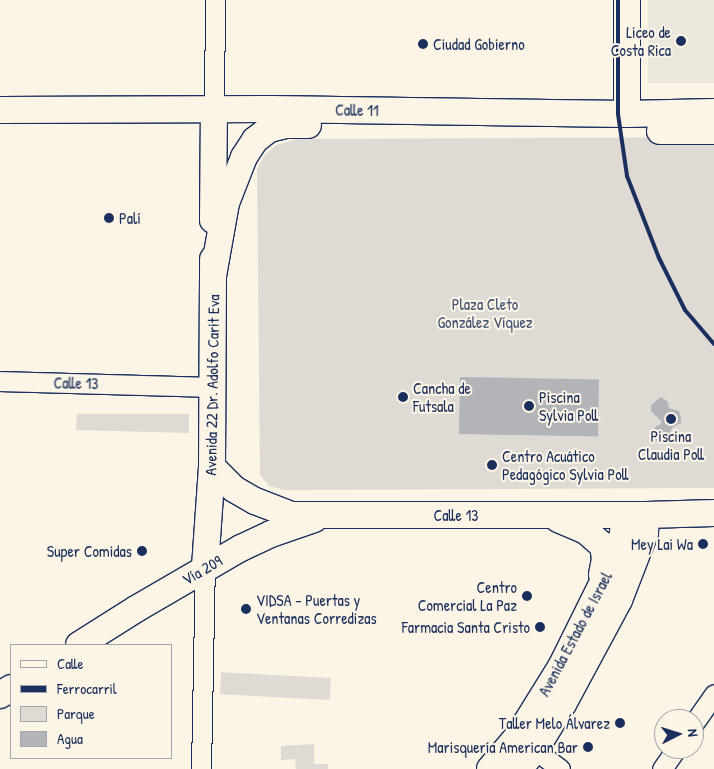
<!DOCTYPE html>
<meta charset="utf-8">
<style>
body{margin:0}
#map{position:relative;width:714px;height:769px;overflow:hidden;background:#fcf5e5;font-family:"Patrick Hand",sans-serif}
div>[style]{position:absolute}
.built>*{inset:0;background:#ece7dc;transform-origin:0 0}
.green>*{inset:0;background:#dfdbd4;transform-origin:0 0}
.water>*{inset:0;background:#b2b4b8;transform-origin:0 0}
.roads{filter:drop-shadow(1px 0 #1b2f5e) drop-shadow(-1px 0 #1b2f5e) drop-shadow(0 1px #1b2f5e) drop-shadow(0 -1px #1b2f5e)}
.street>*{height:19px;margin:-9.5px;padding:0 9.5px;transform-origin:9.5px;border-radius:9.5px;background:#fcf5e5}
.secondary>*{height:26px;margin:-13px;padding:0 13px;transform-origin:13px;border-radius:13px;background:#fcf5e5}
.rail>*{height:4px;margin:-2px;padding:0 2px;transform-origin:2px;border-radius:2px;background:#1b2f5e}
.dots>*{width:14px;height:14px;translate:-50% -50%;box-sizing:border-box;border:2px solid #fcf5e5;border-radius:50%}
span{translate:-50% -50%;white-space:nowrap;text-align:center;line-height:1.15;-webkit-text-stroke:4px #fcf5e5;paint-order:stroke}
.poi-label{font-size:16px;color:#1b2f5e}
.right{translate:-100% -50%;text-align:right}
.left{translate:0 -50%;text-align:left}
.street-label{font-size:16px;color:#1b2f5e}
.park-label{font-size:16px;color:#425176}
.legend{position:absolute;left:10px;top:644px;width:162px;height:115px;box-sizing:border-box;background:#fcf5e5;border:1px solid #a2a6af;margin:0;padding:6px 9px;list-style:none;font-size:15px;color:#1b2f5e}
.legend li{display:flex;align-items:center;gap:10px;height:25px}
.legend b{width:25px;border:1px solid #a2a6af}
.north{position:absolute;left:654px;top:709px;width:50px;height:50px;box-sizing:border-box;background:#fcf5e5;border:1px solid #a2a6af;border-radius:50%;rotate:85deg;font-size:14px;font-weight:700;line-height:20px;text-align:center;color:#1b2f5e}
.north::after{content:'';display:block;margin:auto;width:18px;height:22px;background:#1b2f5e;clip-path:polygon(50% 0,100% 100%,50% 72%,0 100%)}
</style>
<div id="map">
<div class="built">
<i style="left:648px;top:0;width:66px;height:83px"></i>
</div>
<div class="green">
<i style="clip-path:polygon(714px 137px,714px 488px,284px 490px,269px 486px,260px 475px,257px 169px,264px 156px,276px 145px,298px 139px)"></i>
<i style="clip-path:polygon(77px 414px,189px 414px,189px 433px,76px 430px)"></i>
<i style="left:331px;top:678px;width:22px;height:110px;rotate:93deg"></i>
<i style="clip-path:polygon(314px 744px,314px 764px,328px 764px,328px 769px,296px 769px,295px 759px,281px 760px,281px 746px)"></i>
</div>
<div class="water">
<i style="left:460px;top:377px;width:139px;height:57px;rotate:1deg"></i>
<i style="clip-path:polygon(661px 397px,668px 402px,669px 408px,679px 411px,681px 417px,681px 423px,672px 428px,666px 443px,660px 443px,652px 437px,655px 427px,661px 424px,661px 421px,651px 411px,651px 405px)"></i>
</div>
<div class="roads">
<div class="street">
<i style="left:214px;top:110px;width:110px;rotate:-89.5deg"></i>
<i style="left:0;top:381px;width:213px;rotate:1.6deg"></i>
<i style="left:694px;top:723px;width:35px;rotate:-55deg"></i>
<i style="left:525px;top:742px;width:44px;rotate:37.6deg"></i>
<i style="left:201px;top:769px;width:202px;rotate:-88.9deg"></i>
<i style="left:662px;top:769px;width:24px;rotate:-55deg"></i>
</div>
<div class="secondary">
<i style="left:0;top:110px;width:271px;rotate:-0.2deg"></i>
<i style="left:271px;top:109px;width:356px;rotate:0.8deg"></i>
<i style="left:627px;top:114px;width:87px;rotate:-1.3deg"></i>
<i style="left:627px;top:114px;width:114px;rotate:-90deg"></i>
<i style="left:660px;top:131px;width:54px"></i>
<i style="left:213px;top:220px;width:110px;rotate:-89.5deg"></i>
<i style="left:213px;top:276px;width:74px;rotate:-79.9deg"></i>
<i style="left:226px;top:203px;width:49px;rotate:-68.6deg"></i>
<i style="left:244px;top:157px;width:20px;rotate:-57deg"></i>
<i style="left:255px;top:140px;width:18px;rotate:-38deg"></i>
<i style="left:269px;top:129px;width:17px;rotate:-13deg"></i>
<i style="left:286px;top:125px;width:22px"></i>
<i style="left:212px;top:467px;width:31px;rotate:45deg"></i>
<i style="left:234px;top:489px;width:24px;rotate:30deg"></i>
<i style="left:255px;top:501px;width:40px;rotate:21deg"></i>
<i style="left:292px;top:515px;width:354px"></i>
<i style="left:646px;top:515px;width:68px;rotate:-1.7deg"></i>
<i style="left:558px;top:519px;width:30px;rotate:23deg"></i>
<i style="left:586px;top:531px;width:23px;rotate:41deg"></i>
<i style="left:603px;top:546px;width:13px;rotate:81deg"></i>
<i style="left:605px;top:559px;width:16px;rotate:101deg"></i>
<i style="left:205px;top:567px;width:100px;rotate:-86deg"></i>
<i style="left:212px;top:467px;width:208px;rotate:-89.7deg"></i>
<i style="left:79px;top:645px;width:67px;rotate:-32.3deg"></i>
<i style="left:136px;top:609px;width:121px;rotate:-30.2deg"></i>
<i style="left:241px;top:548px;width:33px;rotate:-25deg"></i>
<i style="left:271px;top:534px;width:46px;rotate:-19.2deg"></i>
<i style="left:0;top:695px;width:13px;rotate:-32deg"></i>
<i style="left:490px;top:769px;width:43px;rotate:-49.7deg"></i>
<i style="left:518px;top:736px;width:81px;rotate:-58.1deg"></i>
<i style="left:561px;top:667px;width:110px;rotate:-63.7deg"></i>
<i style="left:610px;top:568px;width:36px;rotate:-69deg"></i>
<i style="left:623px;top:534px;width:19px;rotate:-87deg"></i>
<i style="left:519px;top:769px;width:25px;rotate:-50deg"></i>
<i style="left:535px;top:750px;width:54px;rotate:-58.7deg"></i>
<i style="left:563px;top:704px;width:118px;rotate:-61.7deg"></i>
<i style="left:619px;top:600px;width:72px;rotate:-68.8deg"></i>
<i style="left:645px;top:533px;width:18px;rotate:-87deg"></i>
</div>
</div>
<div class="rail">
<i style="left:618px;top:0;width:114px;rotate:90deg"></i>
<i style="left:618px;top:114px;width:63px;rotate:81.7deg"></i>
<i style="left:627px;top:176px;width:88px;rotate:68.7deg"></i>
<i style="left:659px;top:258px;width:58px;rotate:63.4deg"></i>
<i style="left:685px;top:310px;width:45px;rotate:49.5deg"></i>
</div>
<div class="dots">
<i style="left:681px;top:41px;background:#1b2f5e"></i>
<i style="left:423px;top:44px;background:#1b2f5e"></i>
<i style="left:109px;top:218px;background:#1b2f5e"></i>
<i style="left:403px;top:397px;background:#1b2f5e"></i>
<i style="left:529px;top:406px;background:#1b2f5e"></i>
<i style="left:671px;top:419px;background:#1b2f5e"></i>
<i style="left:492px;top:465px;background:#1b2f5e"></i>
<i style="left:703px;top:544px;background:#1b2f5e"></i>
<i style="left:142px;top:551px;background:#1b2f5e"></i>
<i style="left:527px;top:596px;background:#1b2f5e"></i>
<i style="left:246px;top:609px;background:#1b2f5e"></i>
<i style="left:540px;top:627px;background:#1b2f5e"></i>
<i style="left:620px;top:723px;background:#1b2f5e"></i>
<i style="left:588px;top:747px;background:#1b2f5e"></i>
</div>
<div class="poi-label">
<span class="right" style="left:671px;top:41px">Liceo de<br>Costa Rica</span>
<span class="left" style="left:433px;top:44px">Ciudad Gobierno</span>
<span class="left" style="left:119px;top:218px">Palí</span>
<span class="left" style="left:413px;top:397px">Cancha de<br>Futsala</span>
<span class="left" style="left:539px;top:406px">Piscina<br>Sylvia Poll</span>
<span style="left:671px;top:445px">Piscina<br>Claudia Poll</span>
<span class="left" style="left:502px;top:465px">Centro Acuático<br>Pedagógico Sylvia Poll</span>
<span class="right" style="left:693px;top:544px">Mey Lai Wa</span>
<span class="right" style="left:132px;top:551px">Super Comidas</span>
<span class="right" style="left:517px;top:596px">Centro<br>Comercial La Paz</span>
<span class="left" style="left:256px;top:609px">VIDSA - Puertas y<br>Ventanas Corredizas</span>
<span class="right" style="left:530px;top:627px">Farmacia Santa Cristo</span>
<span class="right" style="left:610px;top:723px">Taller Melo Álvarez</span>
<span class="right" style="left:578px;top:747px">Marisquería American Bar</span>
</div>
<div class="street-label">
<span style="left:357px;top:110px;rotate:1deg">Calle 11</span>
<span style="left:76px;top:383px;rotate:1deg">Calle 13</span>
<span style="left:212px;top:385px;rotate:-89deg">Avenida 22 Dr. Adolfo Carit Eva</span>
<span style="left:456px;top:515px">Calle 13</span>
<span style="left:202px;top:570px;rotate:-30deg">Vía 209</span>
<span style="left:575px;top:634px;rotate:-62deg">Avenida Estado de Israel</span>
</div>
<div class="park-label">
<span style="left:485px;top:313px">Plaza Cleto<br>González Víquez</span>
</div>
<ul class="legend">
<li><b style="height:6px;background:#fcf5e5"></b>Calle</li>
<li><b style="height:6px;background:#1b2f5e"></b>Ferrocarril</li>
<li><b style="height:14px;background:#dfdbd4"></b>Parque</li>
<li><b style="height:14px;background:#b2b4b8"></b>Agua</li>
</ul>
<div class="north">N</div>
</div>
